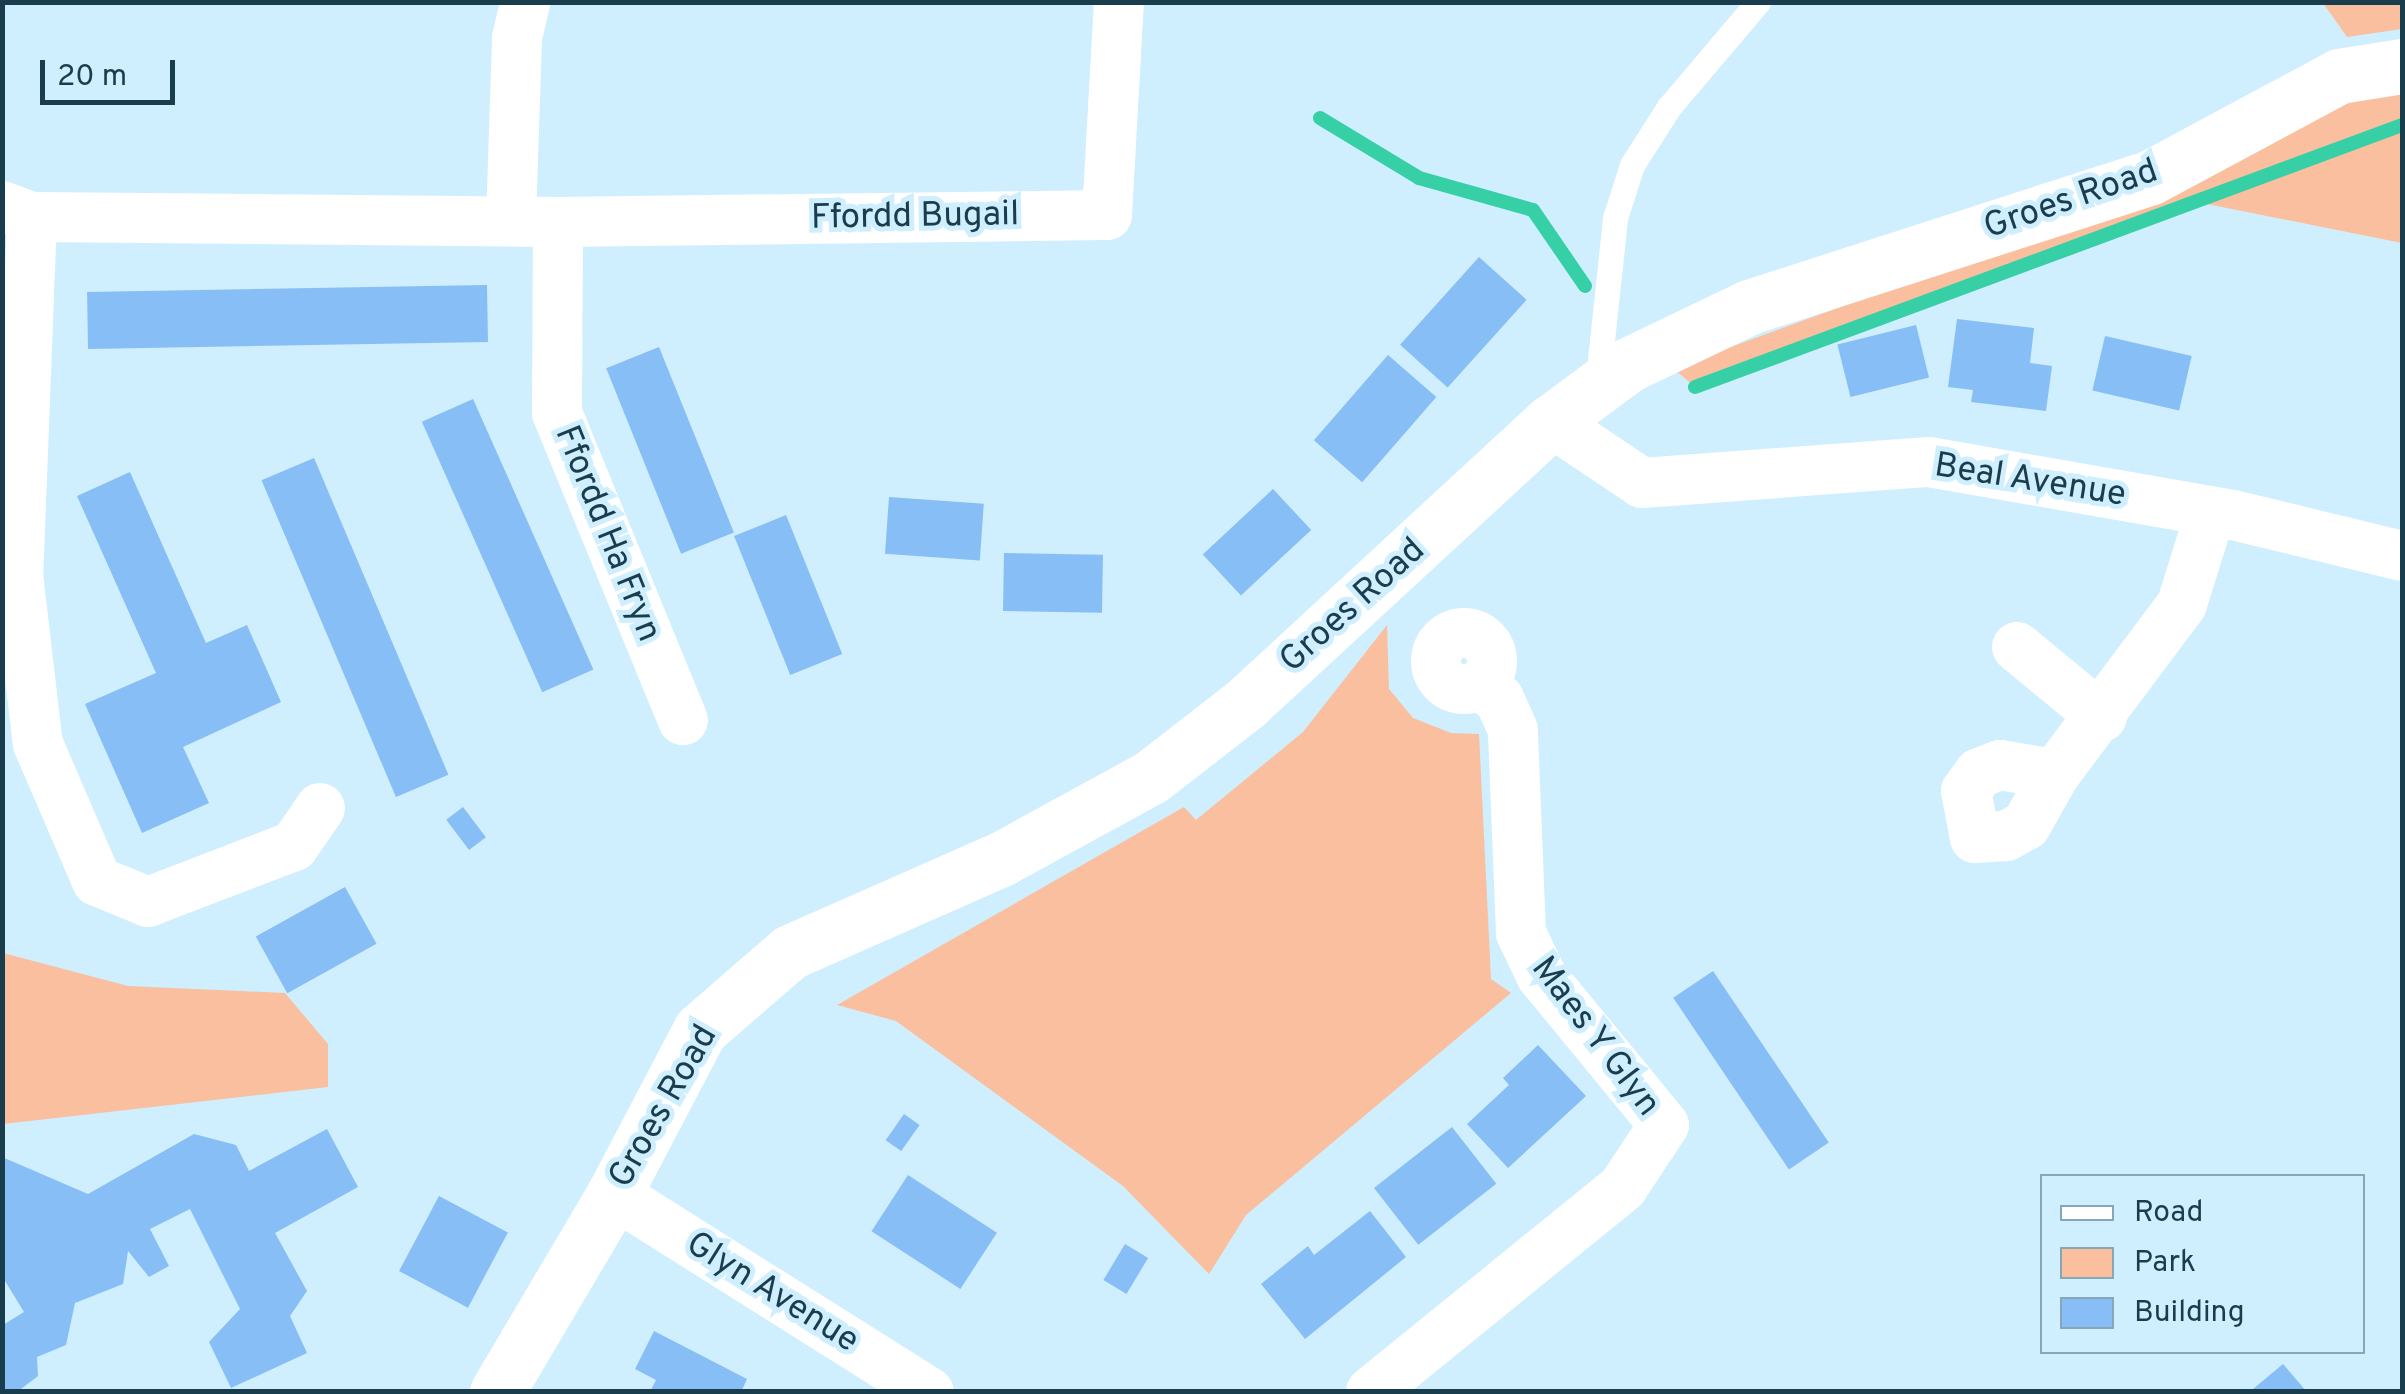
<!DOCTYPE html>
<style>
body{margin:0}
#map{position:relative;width:2405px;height:1394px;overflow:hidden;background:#cfeefe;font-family:Overpass,sans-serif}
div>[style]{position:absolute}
.green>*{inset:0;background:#fabf9e}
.stream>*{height:14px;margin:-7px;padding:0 7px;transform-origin:7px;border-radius:7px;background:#37d0a6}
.building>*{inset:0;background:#88bef6;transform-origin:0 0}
.service>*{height:25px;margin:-12.5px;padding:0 12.5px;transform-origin:12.5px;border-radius:12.5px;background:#fff}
.minor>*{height:50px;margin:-25px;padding:0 25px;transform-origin:25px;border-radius:25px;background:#fff}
.minor>.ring{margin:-25px;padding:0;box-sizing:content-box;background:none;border:50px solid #fff;border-radius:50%}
.tertiary>*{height:55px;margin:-27.5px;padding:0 27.5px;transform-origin:27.5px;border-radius:27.5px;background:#fff}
span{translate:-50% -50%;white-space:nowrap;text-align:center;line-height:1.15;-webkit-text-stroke:10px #cfeefe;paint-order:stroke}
.street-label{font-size:35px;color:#193d4d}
.frame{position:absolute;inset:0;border:5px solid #193d4d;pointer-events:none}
.legend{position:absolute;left:2040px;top:1174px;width:325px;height:180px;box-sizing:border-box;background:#cfeefe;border:2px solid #86a7b7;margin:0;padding:12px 18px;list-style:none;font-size:30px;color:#193d4d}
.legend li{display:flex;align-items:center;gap:20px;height:50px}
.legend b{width:50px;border:2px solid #86a7b7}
.scale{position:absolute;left:40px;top:60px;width:135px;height:45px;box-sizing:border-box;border:5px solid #193d4d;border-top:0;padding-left:12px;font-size:30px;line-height:35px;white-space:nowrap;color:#193d4d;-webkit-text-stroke:8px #cfeefe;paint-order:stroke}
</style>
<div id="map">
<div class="green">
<i style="clip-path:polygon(2323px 3px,2402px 3px,2402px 29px,2347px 37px)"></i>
<i style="clip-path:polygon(2402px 85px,2402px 243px,2202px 203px,1695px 387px,1673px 368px,2154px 193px,2353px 93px)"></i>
<i style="clip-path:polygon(1387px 625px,1389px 689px,1413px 718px,1451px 733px,1479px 734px,1491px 979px,1511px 993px,1246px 1215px,1209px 1274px,1123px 1186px,896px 1021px,837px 1005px,1184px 807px,1196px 820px,1303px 732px)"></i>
<i style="clip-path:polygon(3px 953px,128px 986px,285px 993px,328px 1044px,328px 1087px,3px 1124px)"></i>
</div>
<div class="stream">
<i style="left:1320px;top:118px;width:116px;rotate:31.2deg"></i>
<i style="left:1419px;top:178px;width:118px;rotate:15.7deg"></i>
<i style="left:1533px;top:210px;width:92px;rotate:55.6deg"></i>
<i style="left:1695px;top:387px;width:754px;rotate:-20.33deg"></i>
</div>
<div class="building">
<i style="left:1479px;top:257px;width:64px;height:118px;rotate:42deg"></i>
<i style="left:487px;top:285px;width:57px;height:400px;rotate:89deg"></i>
<i style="clip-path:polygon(1957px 319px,2034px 328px,2030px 363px,2052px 366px,2046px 411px,1971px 402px,1973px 390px,1948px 387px)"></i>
<i style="left:1916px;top:325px;width:54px;height:81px;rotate:76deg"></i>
<i style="left:2105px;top:336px;width:89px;height:56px;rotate:13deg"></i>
<i style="left:659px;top:347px;width:200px;height:57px;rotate:68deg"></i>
<i style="left:1388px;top:355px;width:64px;height:113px;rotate:41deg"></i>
<i style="left:473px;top:399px;width:296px;height:56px;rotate:66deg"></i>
<i style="left:314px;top:458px;width:344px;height:57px;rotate:67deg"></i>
<i style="clip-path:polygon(130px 472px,206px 643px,247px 625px,281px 702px,183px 747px,209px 803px,142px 833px,85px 704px,156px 673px,77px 496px)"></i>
<i style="left:1273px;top:489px;width:56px;height:96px;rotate:47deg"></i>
<i style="left:889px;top:497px;width:95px;height:57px;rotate:4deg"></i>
<i style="left:786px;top:515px;width:150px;height:56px;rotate:68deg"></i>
<i style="left:1004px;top:553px;width:99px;height:58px;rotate:1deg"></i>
<i style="left:463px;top:807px;width:38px;height:21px;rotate:53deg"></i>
<i style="left:345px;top:887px;width:65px;height:102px;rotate:61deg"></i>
<i style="left:1713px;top:971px;width:207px;height:48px;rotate:56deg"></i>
<i style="clip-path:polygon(1538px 1045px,1586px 1096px,1508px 1168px,1467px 1124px,1509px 1085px,1503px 1078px)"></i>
<i style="left:904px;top:1114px;width:19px;height:32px;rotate:35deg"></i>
<i style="left:1452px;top:1127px;width:72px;height:99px;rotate:52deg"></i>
<i style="clip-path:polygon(327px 1129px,358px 1187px,275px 1233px,307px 1291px,290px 1316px,307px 1353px,231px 1388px,209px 1342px,240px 1309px,190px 1209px,150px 1229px,169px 1266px,149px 1277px,128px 1251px,123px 1284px,75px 1303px,66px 1345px,37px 1357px,38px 1376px,17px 1392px,3px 1392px,3px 1325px,24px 1312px,2px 1276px,2px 1157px,88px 1194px,194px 1134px,236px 1145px,249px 1171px)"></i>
<i style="left:908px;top:1175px;width:106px;height:67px;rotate:33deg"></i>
<i style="left:439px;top:1196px;width:78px;height:85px;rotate:28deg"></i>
<i style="clip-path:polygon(1370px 1211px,1406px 1257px,1305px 1339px,1261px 1284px,1308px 1246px,1314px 1255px)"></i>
<i style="left:1125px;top:1244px;width:27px;height:42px;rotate:31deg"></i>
<i style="clip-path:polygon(654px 1331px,747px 1379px,741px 1392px,650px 1392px,656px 1380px,635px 1369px)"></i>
<i style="clip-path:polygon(2283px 1364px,2307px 1392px,2255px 1392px,2253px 1389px)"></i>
</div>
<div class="service">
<i style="left:1598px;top:378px;width:161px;rotate:-83.9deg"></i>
<i style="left:1615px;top:218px;width:56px;rotate:-72.2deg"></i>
<i style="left:1632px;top:165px;width:69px;rotate:-57.5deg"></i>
<i style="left:1669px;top:107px;width:138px;rotate:-49.7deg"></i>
</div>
<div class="minor">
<i style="left:2px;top:206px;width:32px;rotate:20deg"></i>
<i style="left:32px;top:217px;width:526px;rotate:0.54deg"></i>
<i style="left:558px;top:222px;width:549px;rotate:-0.73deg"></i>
<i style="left:1107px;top:215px;width:213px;rotate:-86.8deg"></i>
<i style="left:32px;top:217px;width:358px;rotate:92.2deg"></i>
<i style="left:18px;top:575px;width:170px;rotate:83.3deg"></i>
<i style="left:38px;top:744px;width:149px;rotate:66.7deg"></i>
<i style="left:97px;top:881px;width:55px;rotate:22.4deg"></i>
<i style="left:148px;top:902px;width:156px;rotate:-21deg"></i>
<i style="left:294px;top:846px;width:46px;rotate:-55.6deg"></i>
<i style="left:511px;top:221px;width:183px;rotate:-88.1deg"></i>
<i style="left:517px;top:38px;width:37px;rotate:-77deg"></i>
<i style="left:558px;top:222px;width:191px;rotate:90.3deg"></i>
<i style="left:557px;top:413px;width:332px;rotate:67.7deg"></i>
<i style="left:1551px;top:422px;width:110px;rotate:33.8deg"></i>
<i style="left:1642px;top:483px;width:288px;rotate:-4.2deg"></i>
<i style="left:1929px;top:462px;width:309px;rotate:9.9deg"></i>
<i style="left:2233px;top:515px;width:174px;rotate:13.6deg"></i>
<i class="ring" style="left:1436px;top:633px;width:6px;height:6px"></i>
<i style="left:2017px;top:647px;width:110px;rotate:39.5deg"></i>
<i style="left:2000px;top:765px;width:56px;rotate:9.3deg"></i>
<i style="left:2055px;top:774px;width:59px;rotate:119.6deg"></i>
<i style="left:2026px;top:825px;width:23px;rotate:151deg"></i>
<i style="left:2006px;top:836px;width:31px;rotate:176deg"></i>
<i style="left:1975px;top:838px;width:48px;rotate:-100.8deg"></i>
<i style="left:1966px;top:791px;width:22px;rotate:-54deg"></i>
<i style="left:1979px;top:773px;width:22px;rotate:-21deg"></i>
<i style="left:2055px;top:774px;width:212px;rotate:-53.2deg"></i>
<i style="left:2182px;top:604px;width:97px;rotate:-72.7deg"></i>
<i style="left:614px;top:1194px;width:372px;rotate:32.2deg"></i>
<i style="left:1371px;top:1392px;width:325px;rotate:-39.1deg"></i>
<i style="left:1623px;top:1187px;width:74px;rotate:-56.5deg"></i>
<i style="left:1664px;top:1125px;width:194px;rotate:-129.4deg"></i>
<i style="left:1541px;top:975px;width:47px;rotate:-115.5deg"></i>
<i style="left:1521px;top:933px;width:203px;rotate:-92.3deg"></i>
<i style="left:1513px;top:730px;width:34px;rotate:-114deg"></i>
<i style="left:1499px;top:699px;width:24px;rotate:-145deg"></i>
</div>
<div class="tertiary">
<i style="left:497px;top:1392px;width:230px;rotate:-59.4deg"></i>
<i style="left:614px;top:1194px;width:185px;rotate:-62.3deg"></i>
<i style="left:700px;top:1030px;width:119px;rotate:-40.9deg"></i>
<i style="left:790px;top:952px;width:233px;rotate:-23.8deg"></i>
<i style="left:1003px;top:858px;width:169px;rotate:-28.7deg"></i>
<i style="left:1151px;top:777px;width:119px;rotate:-37.8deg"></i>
<i style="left:1245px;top:704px;width:416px;rotate:-42.7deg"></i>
<i style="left:1551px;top:422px;width:96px;rotate:-36.5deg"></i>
<i style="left:1628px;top:365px;width:134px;rotate:-25.6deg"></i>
<i style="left:1749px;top:307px;width:422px;rotate:-17.9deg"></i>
<i style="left:2151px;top:177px;width:213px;rotate:-28.2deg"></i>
<i style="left:2339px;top:76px;width:64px;rotate:-9deg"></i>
</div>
<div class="street-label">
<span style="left:2071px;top:200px;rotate:-19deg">Groes Road</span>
<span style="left:915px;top:217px;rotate:-1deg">Ffordd Bugail</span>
<span style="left:2030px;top:481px;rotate:9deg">Beal Avenue</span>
<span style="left:607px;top:534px;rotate:68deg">Ffordd Ha Fryn</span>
<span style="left:1353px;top:606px;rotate:-42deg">Groes Road</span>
<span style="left:1595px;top:1037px;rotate:53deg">Maes Y Glyn</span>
<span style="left:664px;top:1107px;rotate:-60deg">Groes Road</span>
<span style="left:772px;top:1293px;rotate:32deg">Glyn Avenue</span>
</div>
<div class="frame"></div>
<ul class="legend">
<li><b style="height:12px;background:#fff"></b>Road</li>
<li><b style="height:28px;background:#fabf9e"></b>Park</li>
<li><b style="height:28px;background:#88bef6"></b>Building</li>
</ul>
<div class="scale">20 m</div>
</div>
